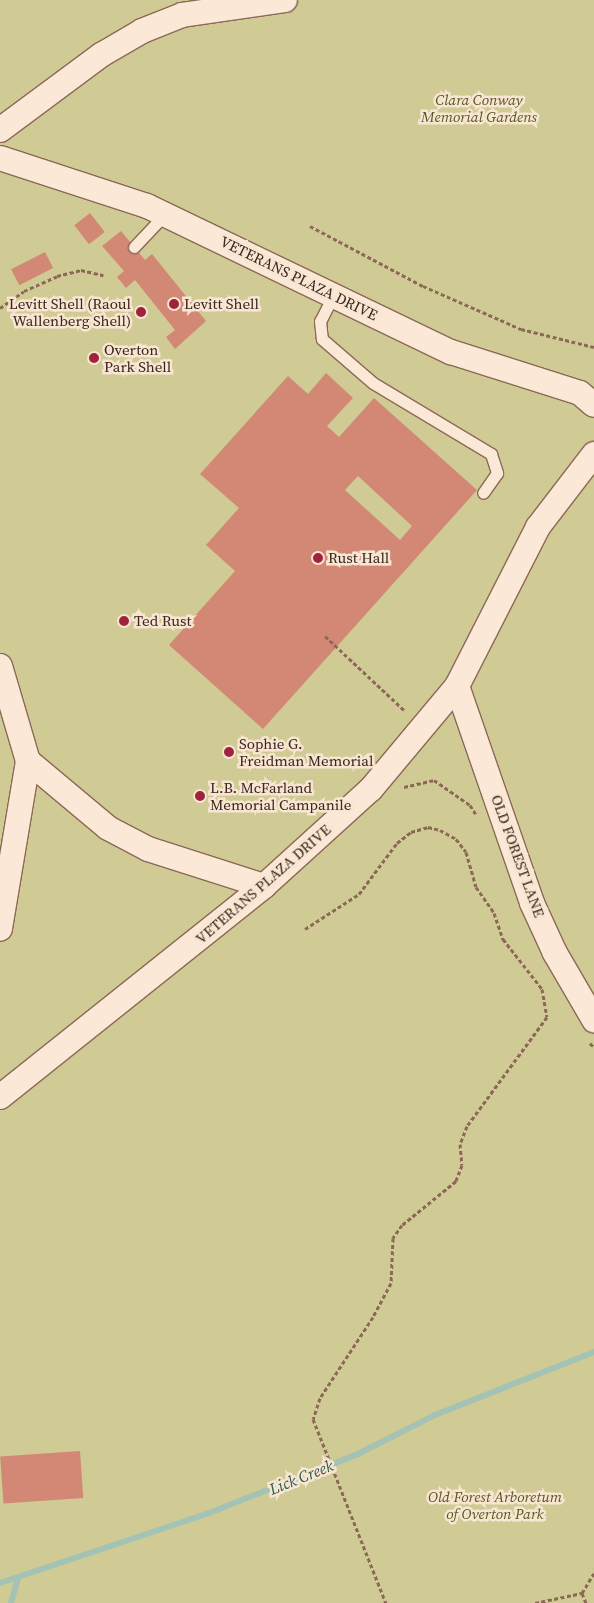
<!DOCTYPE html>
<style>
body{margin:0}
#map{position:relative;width:594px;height:1603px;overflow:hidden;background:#f1d9c2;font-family:"Source Serif 4",serif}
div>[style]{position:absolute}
.green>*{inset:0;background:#d0cb94;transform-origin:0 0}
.stream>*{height:6px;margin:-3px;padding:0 3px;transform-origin:3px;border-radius:3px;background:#a4c3b4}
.building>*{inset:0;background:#d28874;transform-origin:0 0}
.path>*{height:3px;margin-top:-1.5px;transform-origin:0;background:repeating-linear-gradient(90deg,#8d6857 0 4px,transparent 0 6.5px)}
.roads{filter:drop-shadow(1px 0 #8d6857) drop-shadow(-1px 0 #8d6857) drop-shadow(0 1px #8d6857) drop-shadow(0 -1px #8d6857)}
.service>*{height:11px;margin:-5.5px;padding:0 5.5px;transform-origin:5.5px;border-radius:5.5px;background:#fbe8d6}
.minor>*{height:24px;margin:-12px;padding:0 12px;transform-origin:12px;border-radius:12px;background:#fbe8d6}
.dots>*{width:14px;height:14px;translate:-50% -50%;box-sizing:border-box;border:2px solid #f8e5d2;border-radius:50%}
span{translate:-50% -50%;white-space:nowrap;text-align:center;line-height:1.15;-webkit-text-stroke:5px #f8e5d2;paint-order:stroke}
.park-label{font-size:15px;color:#575922;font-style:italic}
.street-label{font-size:15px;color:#3b251d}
.poi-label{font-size:15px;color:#3b251d}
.right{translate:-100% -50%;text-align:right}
.left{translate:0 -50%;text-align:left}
.water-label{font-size:16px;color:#2b5c4f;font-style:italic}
</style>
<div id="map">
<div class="green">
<i style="left:0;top:0;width:594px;height:1603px"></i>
</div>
<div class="stream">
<i style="left:0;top:1583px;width:220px;rotate:-18.5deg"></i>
<i style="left:209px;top:1513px;width:160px;rotate:-21.6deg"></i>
<i style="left:358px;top:1454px;width:86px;rotate:-26.9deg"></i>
<i style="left:435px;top:1415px;width:171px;rotate:-21.6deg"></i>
<i style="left:11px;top:1603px;width:26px;rotate:-74deg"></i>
</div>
<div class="building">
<i style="left:90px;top:213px;width:24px;height:20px;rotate:52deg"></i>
<i style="clip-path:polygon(121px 231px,145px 260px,152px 254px,206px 321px,175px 349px,166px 337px,175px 330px,135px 280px,126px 288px,117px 277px,124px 271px,102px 246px)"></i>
<i style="left:45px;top:252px;width:18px;height:38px;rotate:63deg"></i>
<i style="clip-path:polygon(evenodd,326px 373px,353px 398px,327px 426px,339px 437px,374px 398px,477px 490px,263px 729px,169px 645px,235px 571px,206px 545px,239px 508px,200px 474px,288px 376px,308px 394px,326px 373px,358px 476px,412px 526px,400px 540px,345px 490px,358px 476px)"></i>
<i style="left:203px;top:789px;width:11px;height:9px;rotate:75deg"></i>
<i style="left:80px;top:1451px;width:47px;height:80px;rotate:86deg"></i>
</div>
<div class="path">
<i style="left:310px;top:226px;width:128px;rotate:28deg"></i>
<i style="left:423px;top:286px;width:107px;rotate:23.7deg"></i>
<i style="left:521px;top:329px;width:75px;rotate:13.9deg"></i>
<i style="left:0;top:308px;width:29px;rotate:-35deg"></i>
<i style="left:24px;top:291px;width:36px;rotate:-24deg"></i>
<i style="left:57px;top:276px;width:25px;rotate:-14deg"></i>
<i style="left:81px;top:270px;width:23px;rotate:13deg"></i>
<i style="left:325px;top:636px;width:108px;rotate:43.1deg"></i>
<i style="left:404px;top:787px;width:31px;rotate:-13deg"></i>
<i style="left:434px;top:780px;width:44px;rotate:34.8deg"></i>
<i style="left:470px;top:805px;width:13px;rotate:58deg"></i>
<i style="left:305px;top:929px;width:64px;rotate:-32.9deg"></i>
<i style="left:359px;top:894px;width:64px;rotate:-53.3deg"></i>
<i style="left:397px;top:843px;width:18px;rotate:-38deg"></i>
<i style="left:411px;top:832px;width:18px;rotate:-16deg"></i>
<i style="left:428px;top:827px;width:12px;rotate:14deg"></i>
<i style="left:440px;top:830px;width:18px;rotate:29deg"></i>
<i style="left:456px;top:839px;width:16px;rotate:52deg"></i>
<i style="left:466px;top:852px;width:36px;rotate:74deg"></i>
<i style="left:476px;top:887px;width:32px;rotate:55deg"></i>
<i style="left:494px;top:913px;width:28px;rotate:71deg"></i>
<i style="left:503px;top:939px;width:63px;rotate:52deg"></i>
<i style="left:542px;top:989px;width:28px;rotate:80deg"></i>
<i style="left:547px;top:1017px;width:135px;rotate:126.3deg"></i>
<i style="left:467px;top:1126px;width:19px;rotate:111deg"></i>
<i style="left:460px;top:1144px;width:21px;rotate:85deg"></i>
<i style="left:462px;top:1165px;width:17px;rotate:111deg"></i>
<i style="left:456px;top:1181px;width:70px;rotate:140.8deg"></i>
<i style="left:402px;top:1225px;width:16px;rotate:125deg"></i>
<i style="left:393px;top:1238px;width:45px;rotate:92.5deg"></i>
<i style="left:391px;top:1283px;width:38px;rotate:118deg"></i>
<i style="left:373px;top:1317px;width:97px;rotate:123.2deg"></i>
<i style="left:320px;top:1398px;width:22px;rotate:108deg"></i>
<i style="left:313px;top:1419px;width:198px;rotate:68.4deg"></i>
<i style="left:590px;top:1043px;width:6px;rotate:51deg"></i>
<i style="left:582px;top:1593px;width:11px;rotate:68deg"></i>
<i style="left:535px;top:1603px;width:48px;rotate:-12deg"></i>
<i style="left:582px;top:1593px;width:23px;rotate:-59deg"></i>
</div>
<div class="roads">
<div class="service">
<i style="left:134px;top:247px;width:45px;rotate:-46.8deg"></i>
<i style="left:334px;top:294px;width:30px;rotate:117deg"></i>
<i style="left:320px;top:321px;width:18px;rotate:84deg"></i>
<i style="left:322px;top:339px;width:67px;rotate:40.8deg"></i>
<i style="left:373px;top:383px;width:138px;rotate:31deg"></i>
<i style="left:491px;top:454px;width:20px;rotate:72deg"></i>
<i style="left:497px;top:473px;width:24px;rotate:125deg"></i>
</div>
<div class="minor">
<i style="left:0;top:130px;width:126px;rotate:-36.6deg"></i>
<i style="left:101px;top:55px;width:48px;rotate:-30.3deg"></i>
<i style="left:142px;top:31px;width:43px;rotate:-21.8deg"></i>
<i style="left:182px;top:15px;width:104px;rotate:-8.3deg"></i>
<i style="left:0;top:158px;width:155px;rotate:18.1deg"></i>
<i style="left:147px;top:206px;width:337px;rotate:25.7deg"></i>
<i style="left:451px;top:352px;width:135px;rotate:17.6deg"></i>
<i style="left:580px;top:393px;width:18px;rotate:41deg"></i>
<i style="left:0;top:666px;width:99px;rotate:73.6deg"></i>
<i style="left:28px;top:761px;width:170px;rotate:99.5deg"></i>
<i style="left:457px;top:686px;width:230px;rotate:70.9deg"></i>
<i style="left:532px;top:903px;width:55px;rotate:65.3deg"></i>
<i style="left:555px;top:953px;width:78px;rotate:59.8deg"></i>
<i style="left:28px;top:761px;width:104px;rotate:39.9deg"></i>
<i style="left:108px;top:828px;width:45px;rotate:27.7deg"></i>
<i style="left:148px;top:849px;width:122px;rotate:17.7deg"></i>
<i style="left:0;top:1097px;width:338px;rotate:-38.6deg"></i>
<i style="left:264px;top:886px;width:144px;rotate:-42.2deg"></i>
<i style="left:371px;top:789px;width:134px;rotate:-50.1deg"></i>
<i style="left:457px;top:686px;width:178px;rotate:-63deg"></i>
<i style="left:538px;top:527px;width:92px;rotate:-52.5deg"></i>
</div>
</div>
<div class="dots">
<i style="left:174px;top:304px;background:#a0233e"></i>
<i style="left:141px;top:312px;background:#a0233e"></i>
<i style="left:94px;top:358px;background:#a0233e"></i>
<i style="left:318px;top:558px;background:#a0233e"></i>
<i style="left:124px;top:621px;background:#a0233e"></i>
<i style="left:229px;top:752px;background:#a0233e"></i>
<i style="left:200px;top:796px;background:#a0233e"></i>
</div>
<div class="park-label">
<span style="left:479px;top:108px">Clara Conway<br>Memorial Gardens</span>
<span style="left:495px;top:1505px">Old Forest Arboretum<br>of Overton Park</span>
</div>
<div class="street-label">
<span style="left:299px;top:278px;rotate:26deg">VETERANS PLAZA DRIVE</span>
<span style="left:518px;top:856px;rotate:70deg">OLD FOREST LANE</span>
<span style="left:263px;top:884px;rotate:-41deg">VETERANS PLAZA DRIVE</span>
</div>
<div class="poi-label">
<span class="right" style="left:131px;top:312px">Levitt Shell (Raoul<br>Wallenberg Shell)</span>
<span class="left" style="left:184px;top:304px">Levitt Shell</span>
<span class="left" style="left:104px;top:358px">Overton<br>Park Shell</span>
<span class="left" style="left:328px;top:558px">Rust Hall</span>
<span class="left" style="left:134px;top:621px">Ted Rust</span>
<span class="left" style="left:239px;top:752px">Sophie G.<br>Freidman Memorial</span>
<span class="left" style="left:210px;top:796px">L.B. McFarland<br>Memorial Campanile</span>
</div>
<div class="water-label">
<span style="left:301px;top:1477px;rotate:-22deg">Lick Creek</span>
</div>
</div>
